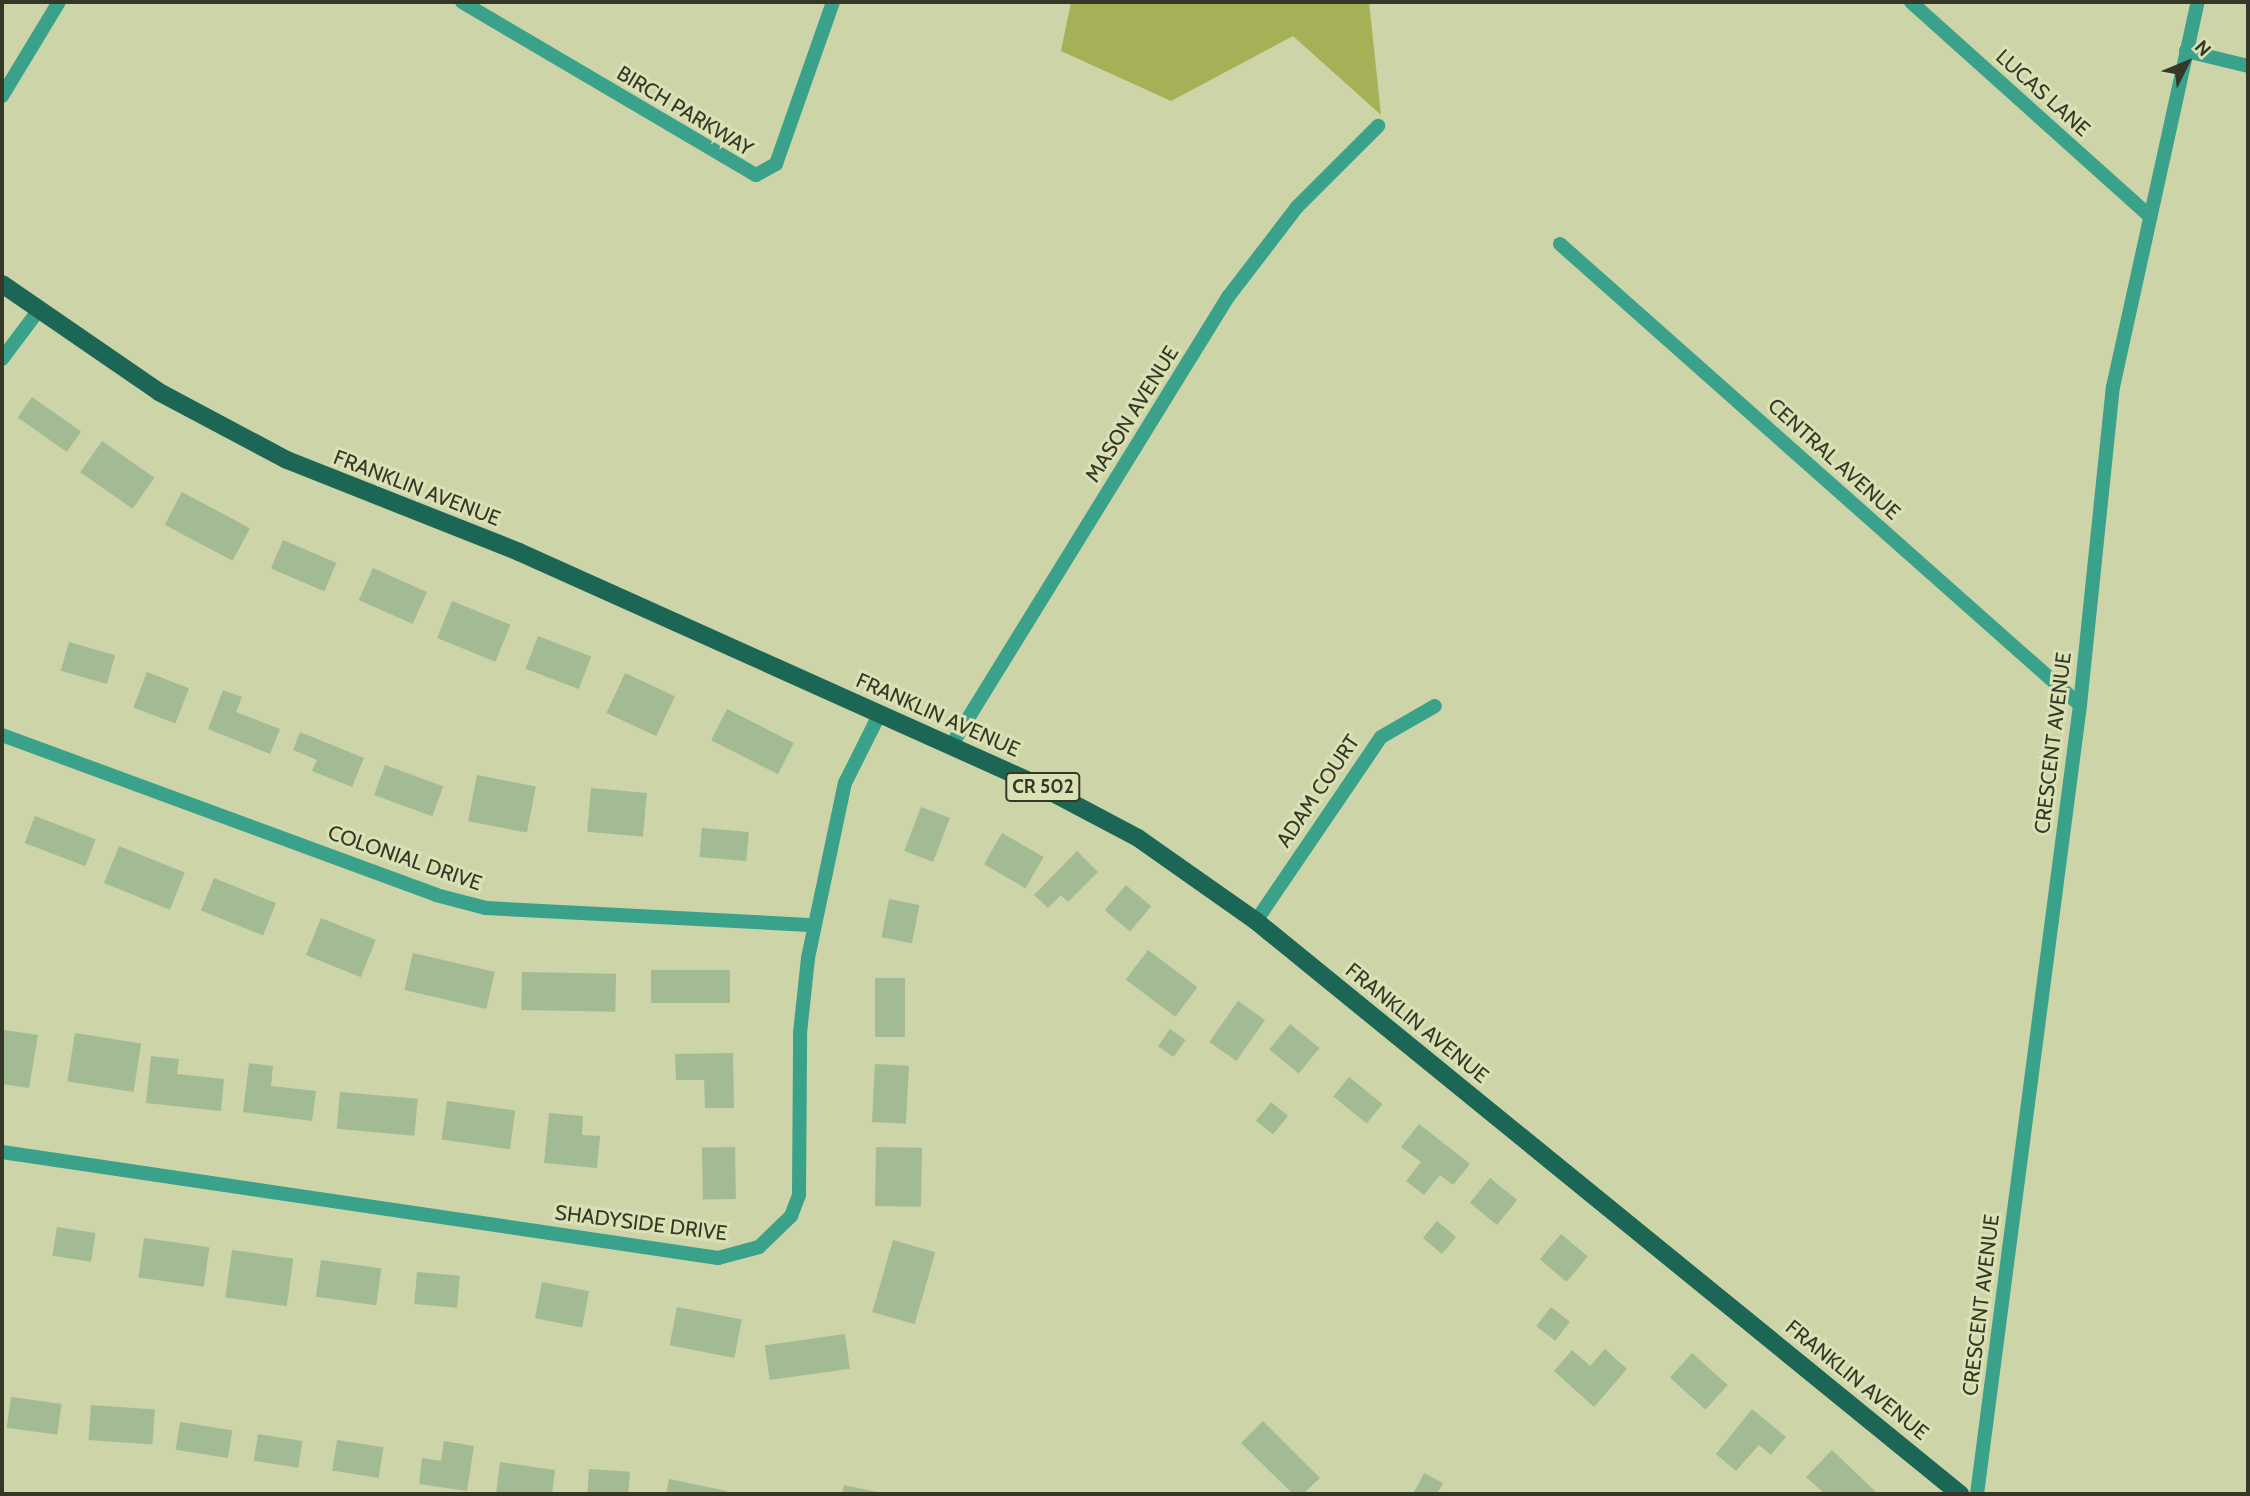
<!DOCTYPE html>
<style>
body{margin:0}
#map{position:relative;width:2250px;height:1496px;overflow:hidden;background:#cdd4a8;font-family:Cabin,sans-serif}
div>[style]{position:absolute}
.green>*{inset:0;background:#a6b057}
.building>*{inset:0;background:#a2bb95;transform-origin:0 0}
.minor>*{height:14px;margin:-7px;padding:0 7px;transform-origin:7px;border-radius:7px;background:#3aa18a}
.primary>*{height:18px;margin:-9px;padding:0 9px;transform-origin:9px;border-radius:9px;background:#1b6655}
span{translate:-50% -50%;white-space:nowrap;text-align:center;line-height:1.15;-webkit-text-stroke:6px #dae1b5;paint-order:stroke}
.shield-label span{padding:2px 5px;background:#dae1b5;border:2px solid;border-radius:5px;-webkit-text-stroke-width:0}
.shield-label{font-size:19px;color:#353826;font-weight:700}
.street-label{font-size:21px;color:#353826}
.frame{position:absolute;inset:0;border:4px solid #353826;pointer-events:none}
.north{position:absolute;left:2152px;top:28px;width:70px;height:70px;-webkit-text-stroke:5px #dae1b5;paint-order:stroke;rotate:47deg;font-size:19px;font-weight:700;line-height:28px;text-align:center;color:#353826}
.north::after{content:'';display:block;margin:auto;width:24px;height:32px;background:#353826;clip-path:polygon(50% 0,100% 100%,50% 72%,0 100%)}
</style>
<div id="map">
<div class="green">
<i style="clip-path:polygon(1071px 2px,1369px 2px,1381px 115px,1293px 36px,1171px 101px,1061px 51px)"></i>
</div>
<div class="building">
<i style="left:32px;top:397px;width:60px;height:25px;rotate:35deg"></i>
<i style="left:102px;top:441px;width:64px;height:38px;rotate:35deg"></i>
<i style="left:182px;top:492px;width:77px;height:37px;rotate:28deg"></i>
<i style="left:283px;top:540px;width:58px;height:31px;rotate:23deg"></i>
<i style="left:373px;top:568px;width:59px;height:35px;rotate:24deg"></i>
<i style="left:452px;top:601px;width:63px;height:40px;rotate:22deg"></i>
<i style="left:538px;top:636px;width:57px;height:35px;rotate:21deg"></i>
<i style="left:69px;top:642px;width:48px;height:30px;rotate:16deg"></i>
<i style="left:147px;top:672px;width:45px;height:38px;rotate:21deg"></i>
<i style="left:625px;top:673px;width:55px;height:44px;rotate:25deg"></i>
<i style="clip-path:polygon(223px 690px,242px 697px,236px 712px,280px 729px,270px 754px,208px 729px)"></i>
<i style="left:727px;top:709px;width:75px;height:35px;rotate:27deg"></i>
<i style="clip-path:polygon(300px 732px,364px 758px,352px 787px,312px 771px,317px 760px,293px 750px)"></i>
<i style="left:385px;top:765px;width:62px;height:32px;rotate:20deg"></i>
<i style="left:477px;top:775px;width:60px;height:47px;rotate:11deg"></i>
<i style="left:591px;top:788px;width:56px;height:44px;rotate:5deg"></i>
<i style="left:921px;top:807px;width:31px;height:47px;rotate:21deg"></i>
<i style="left:35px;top:816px;width:65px;height:29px;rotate:21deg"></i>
<i style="left:702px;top:828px;width:47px;height:29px;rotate:5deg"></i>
<i style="left:1002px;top:833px;width:48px;height:36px;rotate:30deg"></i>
<i style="left:119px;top:846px;width:71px;height:40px;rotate:22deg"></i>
<i style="clip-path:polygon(1077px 851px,1098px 872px,1068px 902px,1061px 895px,1048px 908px,1034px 895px)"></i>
<i style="left:214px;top:878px;width:67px;height:35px;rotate:22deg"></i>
<i style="left:1126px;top:885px;width:33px;height:33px;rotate:40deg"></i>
<i style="left:889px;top:899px;width:31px;height:39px;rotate:11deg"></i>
<i style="left:321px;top:918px;width:59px;height:40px;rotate:22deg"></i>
<i style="left:1148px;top:950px;width:62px;height:37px;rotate:37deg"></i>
<i style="left:413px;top:953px;width:84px;height:38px;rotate:13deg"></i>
<i style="left:651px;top:970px;width:79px;height:33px"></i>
<i style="left:522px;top:972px;width:94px;height:38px;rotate:1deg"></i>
<i style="left:875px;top:978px;width:30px;height:59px"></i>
<i style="left:1238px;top:1001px;width:33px;height:50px;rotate:35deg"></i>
<i style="left:1290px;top:1024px;width:38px;height:33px;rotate:39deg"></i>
<i style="left:1170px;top:1029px;width:19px;height:21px;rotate:35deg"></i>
<i style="clip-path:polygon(4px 1030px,38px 1035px,29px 1088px,2px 1084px)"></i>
<i style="left:75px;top:1033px;width:67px;height:49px;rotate:9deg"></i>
<i style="clip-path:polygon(733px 1053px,734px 1108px,705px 1108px,704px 1080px,676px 1080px,675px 1054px)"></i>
<i style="clip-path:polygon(151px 1056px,179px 1059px,177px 1074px,224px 1079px,221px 1111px,146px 1103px)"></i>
<i style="clip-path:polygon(249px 1063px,273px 1066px,271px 1086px,316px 1091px,312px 1121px,243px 1112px)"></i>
<i style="left:875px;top:1064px;width:34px;height:58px;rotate:3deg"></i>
<i style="left:1349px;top:1077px;width:43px;height:25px;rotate:39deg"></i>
<i style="left:340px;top:1092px;width:78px;height:37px;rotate:5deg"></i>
<i style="left:447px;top:1101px;width:69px;height:39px;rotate:8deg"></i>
<i style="left:1271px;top:1102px;width:22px;height:24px;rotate:39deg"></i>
<i style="clip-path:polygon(549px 1113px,583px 1116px,582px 1135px,600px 1136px,597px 1168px,544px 1163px)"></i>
<i style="clip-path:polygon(1419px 1124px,1470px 1164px,1453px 1185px,1440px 1175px,1424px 1195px,1406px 1181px,1421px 1162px,1401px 1147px)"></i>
<i style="left:735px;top:1147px;width:52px;height:33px;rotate:89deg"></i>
<i style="left:876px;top:1147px;width:46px;height:59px;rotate:1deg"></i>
<i style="left:1490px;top:1178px;width:35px;height:32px;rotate:39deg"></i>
<i style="left:1437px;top:1221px;width:25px;height:22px;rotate:40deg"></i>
<i style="left:57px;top:1227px;width:39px;height:29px;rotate:9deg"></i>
<i style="left:1561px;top:1234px;width:35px;height:33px;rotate:40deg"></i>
<i style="left:144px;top:1238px;width:66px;height:40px;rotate:8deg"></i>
<i style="left:893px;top:1240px;width:44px;height:75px;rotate:16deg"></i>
<i style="left:232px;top:1250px;width:62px;height:48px;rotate:8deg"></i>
<i style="left:321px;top:1260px;width:61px;height:37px;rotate:8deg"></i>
<i style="left:417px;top:1272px;width:43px;height:32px;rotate:5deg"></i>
<i style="left:542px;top:1282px;width:48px;height:37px;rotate:11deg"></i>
<i style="left:677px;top:1307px;width:66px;height:39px;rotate:11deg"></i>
<i style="left:1551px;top:1307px;width:24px;height:24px;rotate:38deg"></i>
<i style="left:845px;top:1334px;width:35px;height:81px;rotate:82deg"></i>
<i style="clip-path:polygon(1605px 1349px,1627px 1369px,1594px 1407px,1554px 1371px,1572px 1350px,1590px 1366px)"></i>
<i style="left:1692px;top:1353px;width:48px;height:33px;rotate:42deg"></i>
<i style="left:11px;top:1397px;width:51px;height:31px;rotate:8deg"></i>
<i style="left:91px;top:1405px;width:64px;height:35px;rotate:4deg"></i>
<i style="clip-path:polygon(1752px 1409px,1786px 1437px,1771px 1455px,1759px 1445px,1736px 1471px,1716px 1454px)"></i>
<i style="clip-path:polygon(1263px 1421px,1320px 1478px,1303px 1494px,1293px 1494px,1241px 1443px)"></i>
<i style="left:180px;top:1422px;width:53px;height:28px;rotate:9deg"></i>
<i style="left:258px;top:1434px;width:45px;height:27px;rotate:9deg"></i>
<i style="left:337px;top:1440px;width:47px;height:31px;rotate:9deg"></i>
<i style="clip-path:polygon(444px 1441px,474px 1446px,467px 1491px,419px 1484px,422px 1458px,441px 1461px)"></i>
<i style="clip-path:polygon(1832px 1450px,1878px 1494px,1825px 1494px,1806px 1477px)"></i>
<i style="clip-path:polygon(500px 1462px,555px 1470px,552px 1494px,496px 1494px)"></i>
<i style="left:589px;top:1469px;width:41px;height:25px;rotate:4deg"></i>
<i style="clip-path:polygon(1424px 1473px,1443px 1483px,1437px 1494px,1413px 1494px)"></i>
<i style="clip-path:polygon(669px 1479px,727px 1491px,727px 1494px,666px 1494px)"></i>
<i style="clip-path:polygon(844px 1485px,883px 1493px,883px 1494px,842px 1494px)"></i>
</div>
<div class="minor">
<i style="left:462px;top:2px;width:341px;rotate:30.5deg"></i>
<i style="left:756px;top:175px;width:23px;rotate:-29deg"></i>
<i style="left:776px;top:164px;width:172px;rotate:-70.6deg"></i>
<i style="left:1911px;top:2px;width:319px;rotate:41.9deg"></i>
<i style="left:2186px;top:51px;width:64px;rotate:13.6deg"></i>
<i style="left:2px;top:96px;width:110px;rotate:-58.8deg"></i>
<i style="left:1560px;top:244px;width:695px;rotate:41.56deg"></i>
<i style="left:2px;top:359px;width:60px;rotate:-53.1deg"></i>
<i style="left:2px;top:735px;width:463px;rotate:20.2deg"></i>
<i style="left:436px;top:895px;width:52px;rotate:14.6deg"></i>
<i style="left:486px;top:908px;width:328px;rotate:3deg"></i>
<i style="left:951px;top:746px;width:528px;rotate:-58.33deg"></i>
<i style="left:1228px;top:297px;width:113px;rotate:-52.5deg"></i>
<i style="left:1297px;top:207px;width:115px;rotate:-45deg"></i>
<i style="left:1256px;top:921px;width:222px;rotate:-55.8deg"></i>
<i style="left:1381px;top:737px;width:62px;rotate:-29.9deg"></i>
<i style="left:2px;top:1152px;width:724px;rotate:8.42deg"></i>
<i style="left:718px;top:1258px;width:42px;rotate:-15deg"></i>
<i style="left:759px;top:1247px;width:45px;rotate:-44.1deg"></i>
<i style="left:791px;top:1216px;width:22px;rotate:-69deg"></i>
<i style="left:799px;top:1195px;width:162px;rotate:-89.6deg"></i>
<i style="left:800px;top:1033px;width:75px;rotate:-83.9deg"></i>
<i style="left:808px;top:958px;width:179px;rotate:-78.1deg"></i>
<i style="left:845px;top:783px;width:78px;rotate:-63.4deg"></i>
<i style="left:1977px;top:1494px;width:796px;rotate:-82.56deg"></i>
<i style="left:2080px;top:705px;width:320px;rotate:-84.1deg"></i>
<i style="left:2113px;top:387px;width:394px;rotate:-77.6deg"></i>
</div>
<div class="primary">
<i style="left:2px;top:284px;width:191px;rotate:34.5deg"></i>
<i style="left:159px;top:392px;width:145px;rotate:28deg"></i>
<i style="left:287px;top:460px;width:250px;rotate:21.6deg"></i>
<i style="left:519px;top:552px;width:569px;rotate:24.18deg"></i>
<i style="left:1038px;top:785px;width:113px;rotate:27.9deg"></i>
<i style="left:1138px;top:838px;width:144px;rotate:35.1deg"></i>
<i style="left:1256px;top:921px;width:908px;rotate:39.14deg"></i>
</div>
<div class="shield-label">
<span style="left:1043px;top:787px">CR 502</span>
</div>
<div class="street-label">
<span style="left:2043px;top:93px;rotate:42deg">LUCAS LANE</span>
<span style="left:685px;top:111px;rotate:31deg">BIRCH PARKWAY</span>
<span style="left:1132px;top:414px;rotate:-58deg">MASON AVENUE</span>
<span style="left:1834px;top:459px;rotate:42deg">CENTRAL AVENUE</span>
<span style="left:417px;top:488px;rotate:21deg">FRANKLIN AVENUE</span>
<span style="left:938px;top:715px;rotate:24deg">FRANKLIN AVENUE</span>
<span style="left:2053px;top:743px;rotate:-83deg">CRESCENT AVENUE</span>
<span style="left:1318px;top:791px;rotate:-56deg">ADAM COURT</span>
<span style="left:405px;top:858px;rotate:19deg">COLONIAL DRIVE</span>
<span style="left:1417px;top:1023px;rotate:39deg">FRANKLIN AVENUE</span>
<span style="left:641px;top:1223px;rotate:7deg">SHADYSIDE DRIVE</span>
<span style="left:1981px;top:1305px;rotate:-83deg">CRESCENT AVENUE</span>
<span style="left:1857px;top:1380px;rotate:39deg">FRANKLIN AVENUE</span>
</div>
<div class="frame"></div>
<div class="north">N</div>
</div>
